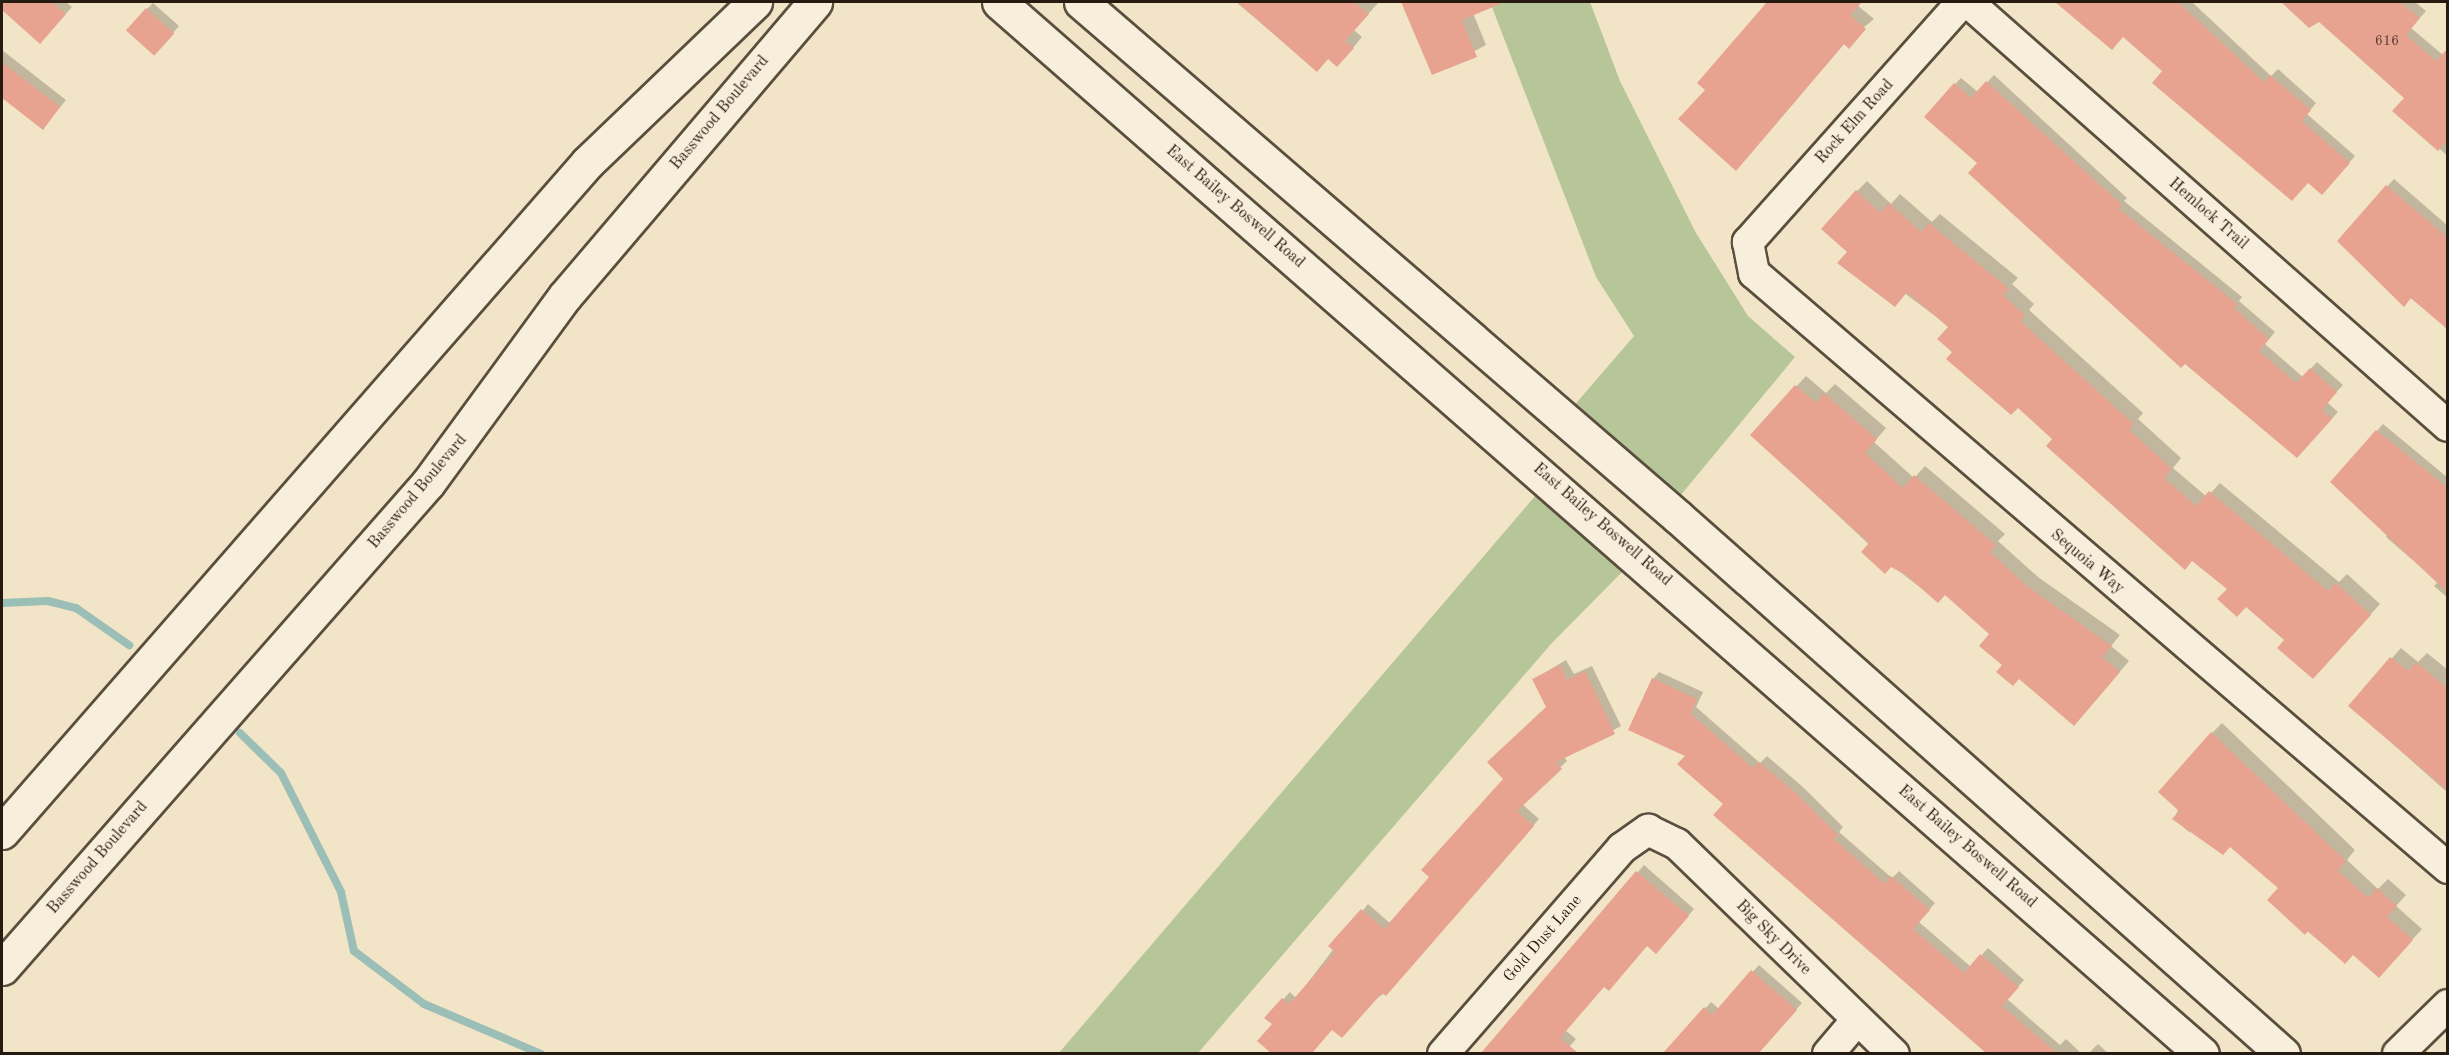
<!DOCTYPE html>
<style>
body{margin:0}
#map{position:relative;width:2449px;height:1055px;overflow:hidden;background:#f2e5c7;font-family:"Old Standard TT",serif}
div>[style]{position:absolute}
.green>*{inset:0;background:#b6c699}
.shadow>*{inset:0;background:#0003}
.stream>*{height:8px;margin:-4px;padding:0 4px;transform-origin:4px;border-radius:4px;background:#9bbfb6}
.building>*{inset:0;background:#e7a390;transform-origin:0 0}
.roads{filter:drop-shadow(2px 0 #5a4e3e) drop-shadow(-2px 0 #5a4e3e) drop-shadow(0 2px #5a4e3e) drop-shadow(0 -2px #5a4e3e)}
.street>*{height:30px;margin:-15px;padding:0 15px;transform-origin:15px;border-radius:15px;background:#f7eedb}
.secondary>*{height:33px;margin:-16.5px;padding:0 16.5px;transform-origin:16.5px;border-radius:16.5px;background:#f7eedb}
span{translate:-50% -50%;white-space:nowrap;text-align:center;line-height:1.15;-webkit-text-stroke:6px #f7eedb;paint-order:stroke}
.number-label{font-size:14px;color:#573d31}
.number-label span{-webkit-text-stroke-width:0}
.street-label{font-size:16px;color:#271b11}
.frame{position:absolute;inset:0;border:3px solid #271b11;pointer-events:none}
</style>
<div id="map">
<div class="green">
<i style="clip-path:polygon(1490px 2px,1590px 2px,1620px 81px,1696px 233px,1748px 316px,1795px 357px,1675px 502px,1572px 408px,1634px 336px,1596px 277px)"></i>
<i style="clip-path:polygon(1536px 495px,1625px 569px,1551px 644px,1198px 1053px,1058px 1054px)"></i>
</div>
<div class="shadow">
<i style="clip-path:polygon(5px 2px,66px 2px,72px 7px,40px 42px,2px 8px)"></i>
<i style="clip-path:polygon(1236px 2px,1376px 2px,1378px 3px,1354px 30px,1362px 37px,1347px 55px,1329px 58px,1317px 70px)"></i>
<i style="clip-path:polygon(1402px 2px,1481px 2px,1473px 13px,1486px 45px,1433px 73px)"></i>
<i style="clip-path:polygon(1772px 2px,1861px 2px,1857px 5px,1874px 19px,1845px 43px,1745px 160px,1733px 42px)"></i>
<i style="clip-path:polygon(2058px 2px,2192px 2px,2271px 76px,2278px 69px,2316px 103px,2307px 114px,2355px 156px,2328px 187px,2308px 182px,2123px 36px,2112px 48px)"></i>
<i style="clip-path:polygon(2283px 2px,2415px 2px,2426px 11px,2411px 28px,2443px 55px,2448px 50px,2448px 156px,2394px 111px,2406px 98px,2319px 20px,2309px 26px)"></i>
<i style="clip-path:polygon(153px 3px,179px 26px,161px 47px,147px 9px)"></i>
<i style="clip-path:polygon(2px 50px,66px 100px,43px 128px,2px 96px)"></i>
<i style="clip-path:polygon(1994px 75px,2127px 198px,2124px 201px,2242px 297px,2239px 301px,2275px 332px,2265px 344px,2303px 377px,2317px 362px,2343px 385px,2327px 402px,2338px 412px,2303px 450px,1979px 163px,1955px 84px,1961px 78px,1978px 92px)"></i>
<i style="clip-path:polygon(2394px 179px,2448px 226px,2448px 328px,2339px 241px)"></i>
<i style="clip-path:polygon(1867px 181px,1891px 204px,1900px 194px,1932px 222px,1940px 214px,2018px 278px,2012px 284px,2034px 304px,2029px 310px,2143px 413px,2138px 419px,2181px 458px,2173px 468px,2207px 497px,2220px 483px,2339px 582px,2347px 574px,2380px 604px,2323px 667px,1954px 352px,1950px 327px,1849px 252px,1857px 191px)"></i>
<i style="clip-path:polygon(1806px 376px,1826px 393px,1835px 384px,1886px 428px,1874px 442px,1914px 478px,1925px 466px,2005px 534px,1998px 541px,2038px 577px,2120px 635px,2111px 646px,2129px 661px,2084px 714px,2004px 664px,1991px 634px,1946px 594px,1938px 601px,1891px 565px,1752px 435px)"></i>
<i style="clip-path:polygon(2383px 424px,2448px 478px,2448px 598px,2434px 586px,2438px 582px,2386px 537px,2390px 532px,2333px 482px)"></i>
<i style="clip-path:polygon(2401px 648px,2418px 662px,2427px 653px,2448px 670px,2448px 793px,2350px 706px)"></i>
<i style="clip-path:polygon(1566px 660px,1574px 674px,1592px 666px,1621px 726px,1564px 757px,1567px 761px,1522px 804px,1539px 819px,1392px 988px,1333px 1028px,1311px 1054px,1274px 1054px,1259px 1041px,1274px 1024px,1266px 1018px,1290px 992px,1296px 998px,1368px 904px,1391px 924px,1431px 877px,1505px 779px,1548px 707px,1534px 679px)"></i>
<i style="clip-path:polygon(1659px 672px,1703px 692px,1696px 707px,1760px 763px,1767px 756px,1804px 788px,1843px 827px,1839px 832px,1892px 878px,1899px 871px,1935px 903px,1919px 922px,1971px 967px,1988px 948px,2024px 980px,2007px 999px,2060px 1045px,2066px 1039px,2082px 1054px,1991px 1054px,1715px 815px,1725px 804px,1687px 755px,1653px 679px)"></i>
<i style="clip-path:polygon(2222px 723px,2355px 850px,2347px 860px,2378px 889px,2388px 879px,2406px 895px,2396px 906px,2422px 929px,2388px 966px,2353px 953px,2345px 962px,2269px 900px,2280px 888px,2230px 846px,2193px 828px,2189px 832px,2174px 819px,2212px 733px)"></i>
<i style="clip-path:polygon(1644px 865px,1694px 909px,1662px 946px,1648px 945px,1604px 985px,1565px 1030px,1576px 1039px,1563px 1054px,1483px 1054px)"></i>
<i style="clip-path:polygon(1759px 965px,1802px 1003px,1757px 1054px,1682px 1054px,1672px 1045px,1711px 1002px,1719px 1009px)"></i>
<i style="clip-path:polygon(2098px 1044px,2109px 1054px,2088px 1054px)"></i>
</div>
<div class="stream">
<i style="left:2px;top:603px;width:46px;rotate:-2.5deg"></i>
<i style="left:48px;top:601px;width:29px;rotate:14deg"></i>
<i style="left:76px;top:608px;width:65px;rotate:34.9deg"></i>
<i style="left:240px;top:733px;width:57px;rotate:44.3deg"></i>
<i style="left:281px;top:773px;width:133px;rotate:63.2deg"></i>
<i style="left:341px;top:892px;width:60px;rotate:77.6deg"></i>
<i style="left:354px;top:951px;width:88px;rotate:37.1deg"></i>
<i style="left:424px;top:1004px;width:127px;rotate:23.1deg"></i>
</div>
<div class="building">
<i style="clip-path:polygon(2px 2px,52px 2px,66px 14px,40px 44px,2px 10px)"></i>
<i style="clip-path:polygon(1237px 2px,1354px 2px,1369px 14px,1345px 41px,1354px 48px,1337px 67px,1328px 59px,1317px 72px)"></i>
<i style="clip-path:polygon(1401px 2px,1505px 2px,1462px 20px,1477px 57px,1432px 75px)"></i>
<i style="clip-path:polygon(1767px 2px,1862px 2px,1850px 15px,1866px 29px,1849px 49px,1844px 44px,1736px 171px,1678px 119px,1705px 90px,1697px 83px)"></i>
<i style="clip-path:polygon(2055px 2px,2178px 2px,2264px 82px,2270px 75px,2311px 110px,2302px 121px,2350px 163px,2322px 195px,2308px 183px,2292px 201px,2152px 83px,2162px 71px,2123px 37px,2112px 50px)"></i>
<i style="clip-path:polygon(2281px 2px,2400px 2px,2420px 18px,2406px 35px,2436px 61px,2448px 48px,2448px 140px,2438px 151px,2392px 111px,2404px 98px,2319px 22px,2309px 28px)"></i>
<i style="left:146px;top:8px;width:38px;height:30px;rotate:42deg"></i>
<i style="clip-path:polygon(2px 62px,60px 107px,43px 130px,2px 98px)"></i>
<i style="clip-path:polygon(1986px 81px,2122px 205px,2119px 209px,2237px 304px,2234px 308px,2269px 339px,2259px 351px,2296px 383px,2310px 368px,2337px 392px,2322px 410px,2332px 419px,2297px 458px,2185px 364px,2181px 368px,1968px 173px,1977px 163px,1924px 117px,1954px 83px,1971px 98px)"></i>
<i style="clip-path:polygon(2386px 185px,2448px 238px,2448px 330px,2411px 298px,2404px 307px,2337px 241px)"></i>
<i style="clip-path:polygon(1856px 190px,1880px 213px,1889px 203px,1921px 232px,1929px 223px,2009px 289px,2003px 295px,2025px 315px,2020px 321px,2134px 424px,2129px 430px,2172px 469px,2164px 478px,2196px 506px,2209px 491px,2328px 591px,2336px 583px,2371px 615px,2313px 679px,2277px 648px,2284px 640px,2246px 607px,2237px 617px,2217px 599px,2227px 589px,2192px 561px,2185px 570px,2046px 446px,2052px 439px,2018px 408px,2011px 415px,1946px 359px,1952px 352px,1937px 339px,1948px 327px,1907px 292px,1895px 307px,1837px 263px,1847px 252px,1821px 229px)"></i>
<i style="clip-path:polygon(1795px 385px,1816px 403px,1824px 393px,1877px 439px,1865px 453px,1903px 488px,1914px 475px,1996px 545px,1990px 552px,2028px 587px,2112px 646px,2102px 657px,2120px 672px,2074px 726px,2019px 679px,2013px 686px,1996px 672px,2002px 665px,1979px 646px,1989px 634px,1945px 595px,1938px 603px,1906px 575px,1891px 567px,1885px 574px,1861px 552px,1869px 543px,1750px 435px)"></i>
<i style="clip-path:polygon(2376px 430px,2448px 488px,2448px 593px,2330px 482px)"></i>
<i style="clip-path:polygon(2390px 657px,2408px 671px,2416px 662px,2448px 689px,2448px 791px,2348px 706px)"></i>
<i style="clip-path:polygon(1560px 665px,1567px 680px,1585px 671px,1615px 734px,1556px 762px,1562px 769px,1517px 811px,1534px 826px,1386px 996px,1382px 993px,1342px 1038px,1332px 1030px,1312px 1053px,1271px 1053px,1257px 1041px,1272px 1024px,1264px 1018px,1282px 998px,1289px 1004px,1335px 952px,1328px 946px,1361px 909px,1384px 929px,1429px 877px,1421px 870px,1503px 779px,1487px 762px,1546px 707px,1532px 679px)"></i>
<i style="clip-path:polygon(1652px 678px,1697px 699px,1691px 714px,1753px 768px,1759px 762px,1797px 794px,1838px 835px,1834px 839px,1885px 884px,1891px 876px,1930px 910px,1913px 929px,1964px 973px,1980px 954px,2019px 987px,2002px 1006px,2057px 1053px,1986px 1053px,1713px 815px,1723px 804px,1677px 764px,1685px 756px,1628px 730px)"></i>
<i style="clip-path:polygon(2211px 732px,2346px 861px,2338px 871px,2368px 898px,2377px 888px,2397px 906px,2387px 917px,2413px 940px,2379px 978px,2353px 955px,2345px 964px,2308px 931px,2305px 935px,2267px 900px,2278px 888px,2230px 847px,2223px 855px,2172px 819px,2179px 811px,2158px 792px)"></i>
<i style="clip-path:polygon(1636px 871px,1689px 916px,1656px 954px,1647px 946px,1609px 991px,1604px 987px,1560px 1038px,1578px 1053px,1481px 1053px)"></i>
<i style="clip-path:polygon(1751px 970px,1797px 1010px,1759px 1053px,1663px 1053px,1704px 1007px,1712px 1015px)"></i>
</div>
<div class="roads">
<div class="street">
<i style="left:1962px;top:2px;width:322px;rotate:131.7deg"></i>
<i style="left:1748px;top:242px;width:32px;rotate:79deg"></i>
<i style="left:1754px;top:273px;width:914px;rotate:40.61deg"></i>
<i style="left:1968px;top:2px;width:640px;rotate:41.46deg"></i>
<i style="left:1443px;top:1054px;width:273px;rotate:-49deg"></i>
<i style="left:1622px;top:848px;width:32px;rotate:-35deg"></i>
<i style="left:1648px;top:830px;width:32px;rotate:26deg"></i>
<i style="left:1677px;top:844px;width:302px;rotate:44.1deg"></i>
<i style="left:1828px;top:1054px;width:43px;rotate:-49.7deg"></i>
<i style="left:2398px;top:1054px;width:70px;rotate:-44.4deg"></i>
</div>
<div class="secondary">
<i style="left:999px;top:2px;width:1598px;rotate:41.17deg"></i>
<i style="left:1081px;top:2px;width:788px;rotate:40.78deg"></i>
<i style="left:1678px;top:517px;width:809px;rotate:41.59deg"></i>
<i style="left:2px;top:832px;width:889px;rotate:-48.83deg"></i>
<i style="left:587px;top:163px;width:233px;rotate:-43.8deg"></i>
<i style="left:2px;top:968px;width:646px;rotate:-48.71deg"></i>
<i style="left:428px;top:483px;width:232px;rotate:-53.8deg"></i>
<i style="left:565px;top:296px;width:386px;rotate:-49.6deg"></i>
</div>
</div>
<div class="number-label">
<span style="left:2387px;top:41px">616</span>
</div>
<div class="street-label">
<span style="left:720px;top:113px;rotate:-50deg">Basswood Boulevard</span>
<span style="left:1855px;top:122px;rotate:-48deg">Rock Elm Road</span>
<span style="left:1235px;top:207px;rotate:41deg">East Bailey Boswell Road</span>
<span style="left:2208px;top:214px;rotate:41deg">Hemlock Trail</span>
<span style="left:418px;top:492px;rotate:-50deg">Basswood Boulevard</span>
<span style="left:1602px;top:525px;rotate:41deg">East Bailey Boswell Road</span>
<span style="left:2087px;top:562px;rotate:40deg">Sequoia Way</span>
<span style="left:1967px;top:847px;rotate:41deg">East Bailey Boswell Road</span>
<span style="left:98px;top:858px;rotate:-49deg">Basswood Boulevard</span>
<span style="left:1773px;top:938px;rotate:45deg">Big Sky Drive</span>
<span style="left:1543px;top:939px;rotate:-49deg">Gold Dust Lane</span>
</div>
<div class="frame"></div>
</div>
